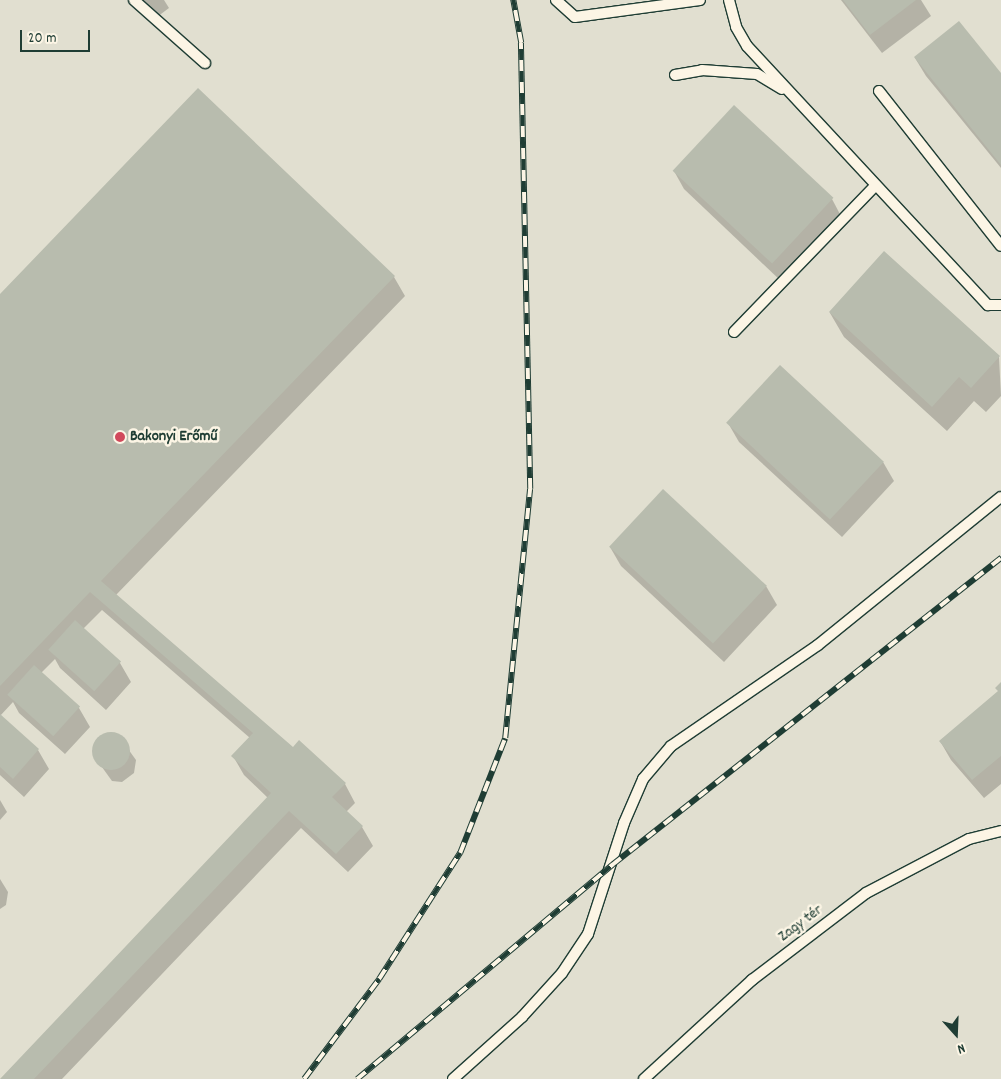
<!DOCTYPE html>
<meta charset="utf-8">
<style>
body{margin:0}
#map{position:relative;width:1001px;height:1079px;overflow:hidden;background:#f3eede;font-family:Dekko,sans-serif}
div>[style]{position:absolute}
.built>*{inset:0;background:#e1dfd0;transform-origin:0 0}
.shadow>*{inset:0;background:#0003}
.building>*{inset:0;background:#b8bcae;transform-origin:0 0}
.round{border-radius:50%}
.roads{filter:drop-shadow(1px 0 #1f3d34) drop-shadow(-1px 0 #1f3d34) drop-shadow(0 1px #1f3d34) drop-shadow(0 -1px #1f3d34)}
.lane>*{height:10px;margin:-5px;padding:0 5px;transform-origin:5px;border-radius:5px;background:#fcf5e5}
.rail>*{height:5.5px;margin-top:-2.75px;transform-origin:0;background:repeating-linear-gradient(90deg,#fcf5e5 0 11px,#1f3d34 0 22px);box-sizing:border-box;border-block:1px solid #1f3d34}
.dots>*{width:14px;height:14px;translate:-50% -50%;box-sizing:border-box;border:2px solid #fcf5e5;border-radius:50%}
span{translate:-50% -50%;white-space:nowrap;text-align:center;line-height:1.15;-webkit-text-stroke:5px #fcf5e5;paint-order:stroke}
.poi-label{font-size:16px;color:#1f3d34;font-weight:700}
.left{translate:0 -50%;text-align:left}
.street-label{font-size:16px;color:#1f3d34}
.north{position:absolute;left:931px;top:1009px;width:50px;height:50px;-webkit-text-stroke:4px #fcf5e5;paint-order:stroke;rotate:160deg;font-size:14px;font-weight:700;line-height:20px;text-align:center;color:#1f3d34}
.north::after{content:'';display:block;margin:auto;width:18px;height:22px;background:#1f3d34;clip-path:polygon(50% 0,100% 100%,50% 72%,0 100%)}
.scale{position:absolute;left:20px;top:30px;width:70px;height:22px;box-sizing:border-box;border:2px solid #1f3d34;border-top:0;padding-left:6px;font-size:15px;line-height:18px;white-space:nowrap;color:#1f3d34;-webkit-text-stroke:4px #fcf5e5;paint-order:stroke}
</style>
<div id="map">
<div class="built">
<i style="left:0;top:0;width:1001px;height:1079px"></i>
</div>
<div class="shadow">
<i style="clip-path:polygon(141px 0,164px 0,169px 8px,157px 17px)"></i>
<i style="clip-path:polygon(841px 0,921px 0,931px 16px,882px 53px)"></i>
<i style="clip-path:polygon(915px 58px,1001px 75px,1001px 168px,926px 76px)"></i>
<i style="clip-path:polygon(674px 171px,832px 199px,842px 218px,782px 282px,684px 189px)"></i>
<i style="clip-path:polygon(884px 253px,999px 357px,1001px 396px,986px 412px,974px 401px,947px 431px,844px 337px,830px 313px)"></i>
<i style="clip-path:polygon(394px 277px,405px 296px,116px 595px,293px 748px,345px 784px,355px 803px,346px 812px,362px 827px,373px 846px,348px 872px,301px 828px,62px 1079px,1px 1079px,268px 798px,244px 775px,233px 756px,250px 738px,102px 610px,83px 629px,120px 663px,131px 682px,106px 710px,60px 668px,55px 659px,41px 673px,79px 708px,90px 727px,65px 754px,19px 713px,13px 702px,0 716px,38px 750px,49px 769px,24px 797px,0 775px,0 296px)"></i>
<i style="clip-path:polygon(780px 366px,883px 462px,894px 481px,842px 537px,739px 442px,728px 423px)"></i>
<i style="clip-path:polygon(610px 547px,766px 586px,777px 605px,724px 662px,621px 566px)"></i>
<i style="clip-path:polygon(1001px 684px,1001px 784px,984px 798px,951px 760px,940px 741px,999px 692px)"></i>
<i style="clip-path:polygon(111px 734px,118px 735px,136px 760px,134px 773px,122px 782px,112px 781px,94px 756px,97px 741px)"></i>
<i style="clip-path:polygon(0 800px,7px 812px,0 820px)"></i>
<i style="clip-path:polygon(0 879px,8px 892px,6px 905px,0 909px)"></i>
</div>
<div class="building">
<i style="clip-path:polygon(843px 0,916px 0,870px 35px)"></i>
<i style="clip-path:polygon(959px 21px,1001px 73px,1001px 165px,914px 57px)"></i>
<i style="clip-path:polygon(198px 88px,395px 276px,101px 581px,293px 747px,299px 740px,346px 783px,332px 797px,363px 826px,336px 854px,289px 811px,34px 1079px,0 1079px,271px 793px,231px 756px,253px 733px,90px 592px,0 686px,0 294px)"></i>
<i style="left:734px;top:105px;width:136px;height:90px;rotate:43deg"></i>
<i style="clip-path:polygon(884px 251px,1000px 356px,971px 388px,959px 377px,932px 407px,829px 312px)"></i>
<i style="left:780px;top:365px;width:142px;height:79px;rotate:43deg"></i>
<i style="left:663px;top:489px;width:142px;height:79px;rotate:43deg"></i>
<i style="left:75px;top:620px;width:62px;height:40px;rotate:42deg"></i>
<i style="left:34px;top:665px;width:62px;height:40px;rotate:42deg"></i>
<i style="clip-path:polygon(1001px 682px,1001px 756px,972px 780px,939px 741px,998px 691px,995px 688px)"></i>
<i style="clip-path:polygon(0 714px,39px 749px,13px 779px,0 767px)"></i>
<i class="round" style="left:92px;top:732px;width:38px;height:38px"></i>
</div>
<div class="roads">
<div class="lane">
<i style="left:134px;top:0;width:95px;rotate:41.6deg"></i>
<i style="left:556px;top:0;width:25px;rotate:42deg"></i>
<i style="left:575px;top:17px;width:126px;rotate:-7.7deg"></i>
<i style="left:729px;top:0;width:28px;rotate:75deg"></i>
<i style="left:736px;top:27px;width:22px;rotate:60deg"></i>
<i style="left:747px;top:46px;width:354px;rotate:47.1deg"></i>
<i style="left:988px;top:305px;width:13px"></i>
<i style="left:675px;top:75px;width:27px;rotate:-10deg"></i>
<i style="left:702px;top:70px;width:55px;rotate:4.2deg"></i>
<i style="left:757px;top:74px;width:29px;rotate:31deg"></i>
<i style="left:879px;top:91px;width:197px;rotate:51.8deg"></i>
<i style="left:734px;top:332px;width:204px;rotate:-46deg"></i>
<i style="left:453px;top:1079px;width:93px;rotate:-41.9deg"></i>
<i style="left:522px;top:1017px;width:59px;rotate:-47.7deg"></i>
<i style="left:562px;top:973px;width:47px;rotate:-56.3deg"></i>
<i style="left:588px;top:934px;width:117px;rotate:-72deg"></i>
<i style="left:624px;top:823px;width:48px;rotate:-66.6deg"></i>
<i style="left:643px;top:779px;width:43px;rotate:-49.7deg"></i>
<i style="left:671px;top:746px;width:178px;rotate:-34.5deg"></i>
<i style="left:818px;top:645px;width:235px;rotate:-39deg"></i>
<i style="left:644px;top:1079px;width:147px;rotate:-42.5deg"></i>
<i style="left:752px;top:980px;width:143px;rotate:-37.3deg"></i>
<i style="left:866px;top:893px;width:116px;rotate:-27.7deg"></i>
<i style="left:969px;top:839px;width:33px;rotate:-14deg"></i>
</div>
</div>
<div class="rail">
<i style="left:304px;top:1079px;width:125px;rotate:-53.1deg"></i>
<i style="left:379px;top:979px;width:150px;rotate:-57.3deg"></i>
<i style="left:460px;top:853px;width:123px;rotate:-68.6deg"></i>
<i style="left:505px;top:738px;width:250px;rotate:-84.3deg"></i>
<i style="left:530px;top:489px;width:446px;rotate:-91.2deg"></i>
<i style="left:521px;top:43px;width:44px;rotate:-100.5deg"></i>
<i style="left:357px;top:1079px;width:333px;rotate:-40deg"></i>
<i style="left:612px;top:865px;width:496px;rotate:-38.3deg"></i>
</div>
<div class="dots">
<i style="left:120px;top:437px;background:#d1495b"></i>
</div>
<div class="poi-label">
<span class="left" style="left:130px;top:437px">Bakonyi Erőmű</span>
</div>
<div class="street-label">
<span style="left:801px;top:924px;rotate:-37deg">Zagy tér</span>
</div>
<div class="north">N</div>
<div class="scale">20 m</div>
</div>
